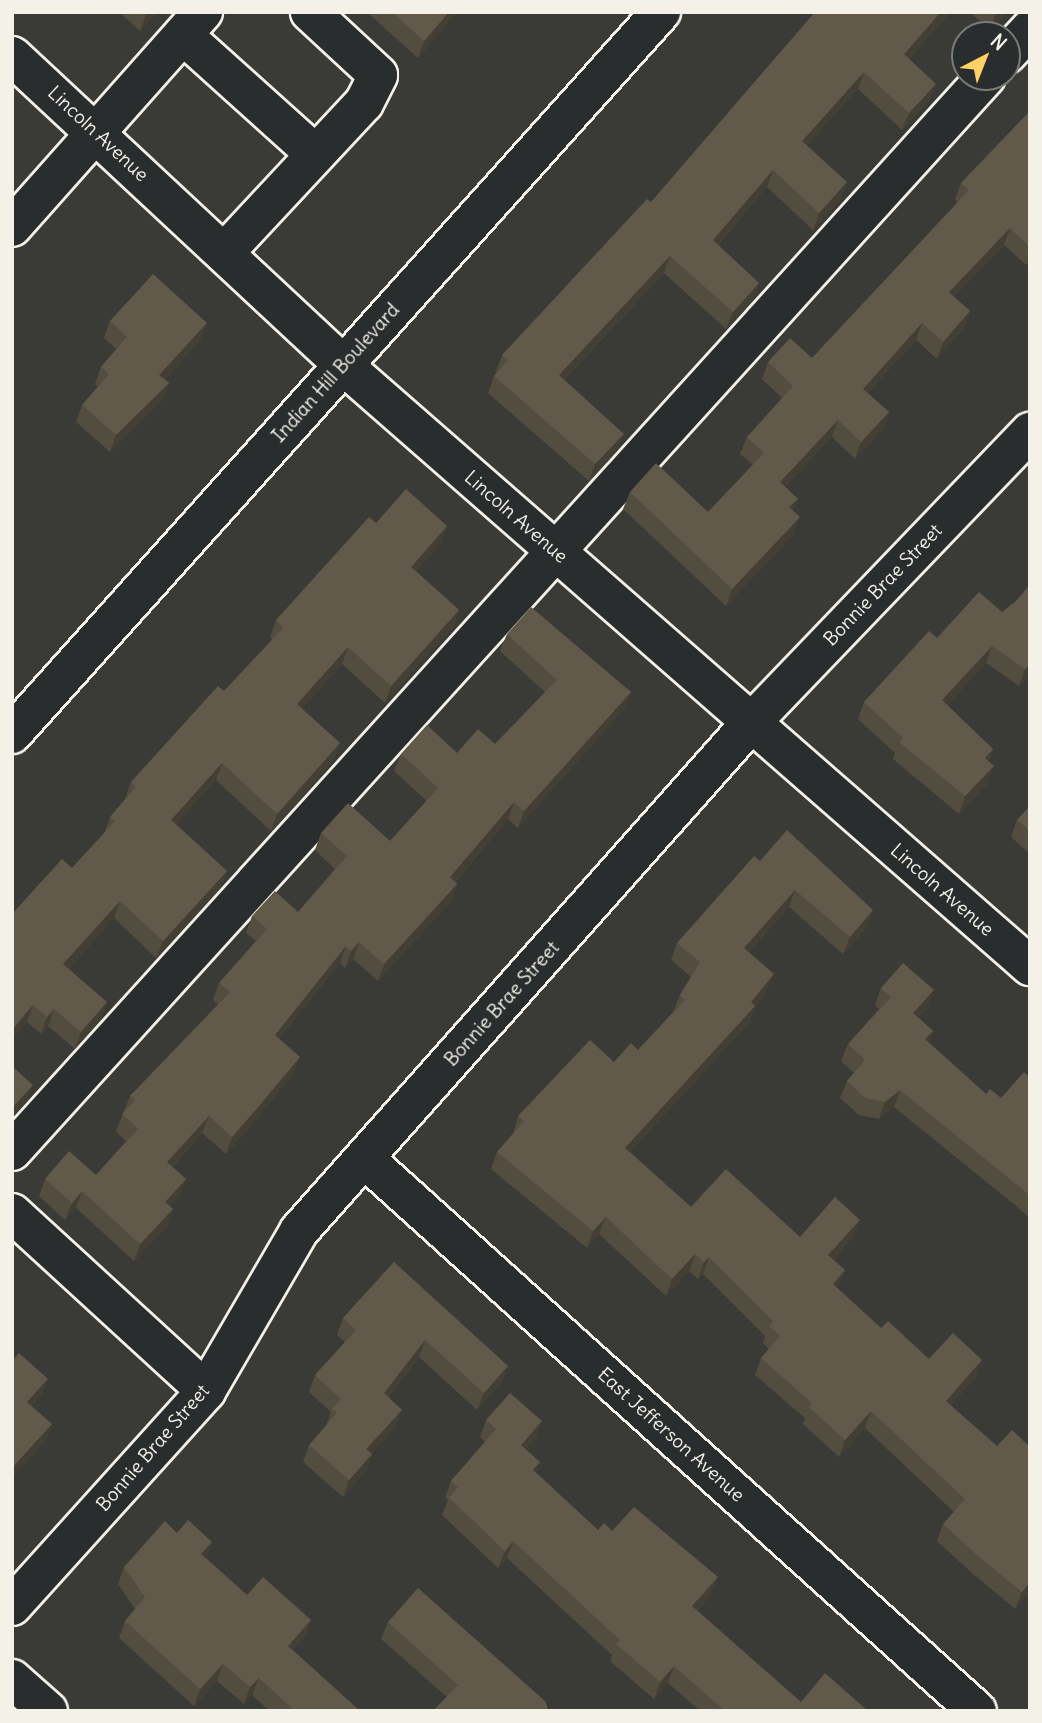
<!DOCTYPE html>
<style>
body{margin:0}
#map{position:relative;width:1042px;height:1723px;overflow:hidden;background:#3a3a36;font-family:Delius,sans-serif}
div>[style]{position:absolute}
.roads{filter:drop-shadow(2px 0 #f4f1e8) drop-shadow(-2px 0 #f4f1e8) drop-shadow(0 2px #f4f1e8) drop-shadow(0 -2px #f4f1e8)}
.minor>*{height:38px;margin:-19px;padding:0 19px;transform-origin:19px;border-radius:19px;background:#2a2d2e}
.major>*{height:38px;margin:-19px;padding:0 19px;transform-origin:19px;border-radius:19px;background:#2a2d2e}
.wall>*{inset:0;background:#534d40}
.shaded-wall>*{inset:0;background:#443f34}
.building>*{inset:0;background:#615a4a}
span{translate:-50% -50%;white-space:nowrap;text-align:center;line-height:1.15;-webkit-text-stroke:6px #2a2d2e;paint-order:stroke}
.street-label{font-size:19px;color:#f4f1e8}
.frame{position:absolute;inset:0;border:14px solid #f4f1e8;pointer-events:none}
.north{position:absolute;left:951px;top:21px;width:70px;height:70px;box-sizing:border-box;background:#2a2d2e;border:2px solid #7b7b78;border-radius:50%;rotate:42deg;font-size:19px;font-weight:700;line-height:28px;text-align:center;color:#f4f1e8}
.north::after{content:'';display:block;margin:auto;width:24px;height:32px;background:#ffd166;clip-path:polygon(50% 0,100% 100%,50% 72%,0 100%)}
</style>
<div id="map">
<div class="roads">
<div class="minor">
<i style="left:183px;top:35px;width:178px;rotate:42deg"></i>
<i style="left:1007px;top:54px;width:34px;rotate:-47deg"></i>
<i style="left:12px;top:56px;width:453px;rotate:43deg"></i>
<i style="left:343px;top:365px;width:913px;rotate:41.18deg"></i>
<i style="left:12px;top:227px;width:288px;rotate:-48.4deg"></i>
<i style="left:224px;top:253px;width:205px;rotate:-47deg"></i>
<i style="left:364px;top:103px;width:31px;rotate:-63deg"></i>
<i style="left:378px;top:75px;width:93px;rotate:-137.2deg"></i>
<i style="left:12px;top:1151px;width:1450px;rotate:-47.8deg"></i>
<i style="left:365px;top:1159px;width:824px;rotate:42.05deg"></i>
<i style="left:12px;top:1213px;width:263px;rotate:42.5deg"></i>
<i style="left:12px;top:1606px;width:290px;rotate:-47.9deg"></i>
<i style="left:206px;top:1391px;width:185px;rotate:-59.8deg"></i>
<i style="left:299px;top:1231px;width:679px;rotate:-48.35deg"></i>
<i style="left:750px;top:724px;width:405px;rotate:-46.2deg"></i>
<i style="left:12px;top:1679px;width:48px;rotate:41.6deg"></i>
</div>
<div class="major">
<i style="left:12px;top:734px;width:971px;rotate:-48.05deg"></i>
</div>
</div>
<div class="wall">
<i style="clip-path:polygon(119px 12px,158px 12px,140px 31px)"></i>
<i style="clip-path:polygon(369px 12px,457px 12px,418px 58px,369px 14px)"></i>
<i style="clip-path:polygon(950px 12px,909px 59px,929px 101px,902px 130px,858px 89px,807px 145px,841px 199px,813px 230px,767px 187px,718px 245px,759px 283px,753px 300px,726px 329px,664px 273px,564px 380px,617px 451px,589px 481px,488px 393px,494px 376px,497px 373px,496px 372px,502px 355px,651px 202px)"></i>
<i style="clip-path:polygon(970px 12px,1007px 12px,990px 31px)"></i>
<i style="clip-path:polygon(1030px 111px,1030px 261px,1026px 265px,1004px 245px,954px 297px,970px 311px,964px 328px,937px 359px,916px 340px,868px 393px,889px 412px,883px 429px,855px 459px,832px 437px,785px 487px,798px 499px,793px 511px,794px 534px,726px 606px,623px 509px,630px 492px,708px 512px,753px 465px,740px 454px,747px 437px,782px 398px,762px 379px,768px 362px,812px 358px,958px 203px,955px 200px,961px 183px)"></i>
<i style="clip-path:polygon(110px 321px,201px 340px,165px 379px,169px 383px,162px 400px,110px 452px,76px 422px,82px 405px,98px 387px,95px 384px,101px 367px,116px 349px,104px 338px)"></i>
<i style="clip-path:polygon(376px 523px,447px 526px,441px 543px,416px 571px,459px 610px,453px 627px,385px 703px,342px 664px,302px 708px,334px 760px,271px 831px,216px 780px,176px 824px,227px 871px,220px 888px,156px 958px,114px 918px,69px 968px,101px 1019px,75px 1049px,48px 1026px,41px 1034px,27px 1022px,72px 868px,105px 832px,110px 817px,125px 799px,131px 782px,224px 691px,272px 640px,270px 637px,276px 620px)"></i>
<i style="clip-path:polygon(1030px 585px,1030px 674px,1019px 686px,986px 663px,947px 705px,993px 749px,989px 761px,988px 783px,959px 814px,893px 759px,895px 753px,858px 719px,864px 702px,937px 638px,1002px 612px,1015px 602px)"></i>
<i style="clip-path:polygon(507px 634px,631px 692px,624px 709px,518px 828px,508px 819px,455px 882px,457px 884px,451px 901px,378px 981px,353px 959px,345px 968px,340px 963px,279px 1039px,293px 1074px,254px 1122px,226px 1154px,202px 1133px,172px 1167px,186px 1179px,179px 1196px,170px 1206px,173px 1209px,167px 1226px,134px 1261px,76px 1208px,65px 1220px,39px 1196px,45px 1179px,96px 1175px,126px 1141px,116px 1131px,130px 1096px,218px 1005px,213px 1000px,219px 983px,256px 941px,246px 933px,252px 916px,298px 912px,335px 869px,315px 850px,321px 833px,390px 841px,427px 801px,394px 771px,401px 754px,457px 753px,495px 744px,545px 692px,500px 651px)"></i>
<i style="clip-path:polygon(1030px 806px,1030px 854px,1011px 837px,1017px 820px)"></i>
<i style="clip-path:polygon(760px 861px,867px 927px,843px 954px,789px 907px,749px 952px,767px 991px,755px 1007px,749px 1023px,630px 1152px,691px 1207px,800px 1237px,853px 1237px,833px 1260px,845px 1270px,837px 1289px,881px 1328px,929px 1359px,976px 1377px,951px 1405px,1030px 1592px,1015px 1609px,972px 1573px,937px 1541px,943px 1524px,954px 1512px,865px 1428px,839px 1457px,803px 1424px,805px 1418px,755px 1375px,761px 1358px,769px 1349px,763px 1343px,765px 1336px,703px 1274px,698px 1279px,689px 1271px,666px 1296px,599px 1234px,587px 1248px,491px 1169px,497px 1152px,513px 1134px,518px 1116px,614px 1062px,638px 1050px,673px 1012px,680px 995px,691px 977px,671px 960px,677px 943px)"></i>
<i style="clip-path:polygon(881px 988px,928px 1007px,918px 1017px,933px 1031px,929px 1043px,986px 1094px,1001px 1098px,1030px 1077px,1030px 1219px,1015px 1205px,894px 1107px,879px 1119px,859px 1115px,840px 1098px,847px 1081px,854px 1073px,841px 1061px,848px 1044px,879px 1009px,875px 1005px)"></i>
<i style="clip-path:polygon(394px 1262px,502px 1383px,477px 1410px,419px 1357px,388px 1397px,396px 1427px,372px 1453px,372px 1454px,366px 1471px,343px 1497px,303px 1462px,309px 1445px,326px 1426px,331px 1412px,309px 1392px,315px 1375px,345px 1342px,337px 1335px,343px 1318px)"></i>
<i style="clip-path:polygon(486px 1420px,536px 1438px,526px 1449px,536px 1473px,598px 1530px,612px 1531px,711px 1594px,697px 1611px,801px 1702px,868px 1711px,700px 1711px,668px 1683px,654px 1699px,610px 1661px,612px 1655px,507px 1558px,498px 1568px,442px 1515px,448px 1500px,445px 1498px,451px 1481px,485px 1442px,480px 1437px)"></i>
<i style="clip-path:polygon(206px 1558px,247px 1595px,311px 1620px,305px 1637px,293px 1650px,360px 1711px,270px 1711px,252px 1695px,244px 1704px,217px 1681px,194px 1706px,119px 1638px,125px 1621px,135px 1609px,118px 1584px,124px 1567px)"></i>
<i style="clip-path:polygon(388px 1622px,546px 1702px,447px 1697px,381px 1639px)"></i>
</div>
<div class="shaded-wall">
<i style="clip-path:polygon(147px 12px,158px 12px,140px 31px)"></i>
<i style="clip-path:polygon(449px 12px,457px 12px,418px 58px,424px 41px)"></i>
<i style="clip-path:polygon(941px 12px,950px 12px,898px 71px,904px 54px)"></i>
<i style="clip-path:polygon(997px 12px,1007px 12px,990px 31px,996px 14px)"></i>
<i style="clip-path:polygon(864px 72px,858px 89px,796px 158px,802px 141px)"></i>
<i style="clip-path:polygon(936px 84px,929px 101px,902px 130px,909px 113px)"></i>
<i style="clip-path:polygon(773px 170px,767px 187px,707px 257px,713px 240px)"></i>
<i style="clip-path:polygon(847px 182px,841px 199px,813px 230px,819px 213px)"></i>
<i style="clip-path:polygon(1010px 228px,1004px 245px,943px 309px,949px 292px)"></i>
<i style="clip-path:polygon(670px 256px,664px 273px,552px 392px,559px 375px)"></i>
<i style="clip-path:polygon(759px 283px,753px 300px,726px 329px,733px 312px)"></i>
<i style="clip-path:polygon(970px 311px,964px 328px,937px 359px,943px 342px)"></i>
<i style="clip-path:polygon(207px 323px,201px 340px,153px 392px,159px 375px)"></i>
<i style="clip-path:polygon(922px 323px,916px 340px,857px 406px,863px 389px)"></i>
<i style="clip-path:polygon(169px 383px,162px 400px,110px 452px,116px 435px)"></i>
<i style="clip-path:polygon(889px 412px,883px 429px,855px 459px,861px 442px)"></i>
<i style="clip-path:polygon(838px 420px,832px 437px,774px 499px,780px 482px)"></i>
<i style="clip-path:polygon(624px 434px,617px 451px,589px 481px,595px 464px)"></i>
<i style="clip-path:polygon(798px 499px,791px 516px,789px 507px)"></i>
<i style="clip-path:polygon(800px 517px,794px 534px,726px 606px,732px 589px)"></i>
<i style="clip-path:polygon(447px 526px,441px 543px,405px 584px,411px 567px)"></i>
<i style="clip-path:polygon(459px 610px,453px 627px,385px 703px,391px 686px)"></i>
<i style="clip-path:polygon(992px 646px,986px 663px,936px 717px,942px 700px)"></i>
<i style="clip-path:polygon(348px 647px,342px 664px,290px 721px,297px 704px)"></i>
<i style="clip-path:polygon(1030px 664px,1030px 674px,1019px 686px,1025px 669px)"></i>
<i style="clip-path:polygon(631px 692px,624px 709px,518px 828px,524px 811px)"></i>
<i style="clip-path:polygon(340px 743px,334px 760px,271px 831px,277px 814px)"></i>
<i style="clip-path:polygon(993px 749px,987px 766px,985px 758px)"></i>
<i style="clip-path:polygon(222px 763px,216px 780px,165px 837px,171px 820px)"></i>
<i style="clip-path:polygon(994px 766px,988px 783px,959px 814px,965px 796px)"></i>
<i style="clip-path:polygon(514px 802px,508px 819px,444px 894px,450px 877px)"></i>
<i style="clip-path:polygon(227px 871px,220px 888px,156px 958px,163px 941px)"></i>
<i style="clip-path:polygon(457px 884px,451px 901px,378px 981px,384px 964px)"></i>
<i style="clip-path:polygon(795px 890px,789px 907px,737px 965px,744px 948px)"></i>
<i style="clip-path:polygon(120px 901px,114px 918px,57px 981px,63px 964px)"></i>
<i style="clip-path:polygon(873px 910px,867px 927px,843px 954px,850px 937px)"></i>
<i style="clip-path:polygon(359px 942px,353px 959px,345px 968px,351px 951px)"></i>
<i style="clip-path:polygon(346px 946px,340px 963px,269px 1052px,275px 1035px)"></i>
<i style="clip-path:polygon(774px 974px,767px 991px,755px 1007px,749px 1023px,619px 1165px,625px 1148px,751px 1002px)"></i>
<i style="clip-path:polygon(934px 990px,928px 1007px,907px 1030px,913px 1013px)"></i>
<i style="clip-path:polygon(107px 1002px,101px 1019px,75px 1049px,81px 1032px)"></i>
<i style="clip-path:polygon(33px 1005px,27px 1022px,12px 1040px,12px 1030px)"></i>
<i style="clip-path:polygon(54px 1009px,48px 1026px,41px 1034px,47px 1017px)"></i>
<i style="clip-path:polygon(933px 1031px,927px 1048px,925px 1039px)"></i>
<i style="clip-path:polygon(300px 1057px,293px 1074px,254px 1122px,226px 1154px,232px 1137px)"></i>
<i style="clip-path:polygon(33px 1085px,27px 1102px,12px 1118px,12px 1108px)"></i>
<i style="clip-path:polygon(900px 1090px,894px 1107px,879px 1119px,885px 1102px)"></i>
<i style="clip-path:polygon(209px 1116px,202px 1133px,160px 1179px,167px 1162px)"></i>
<i style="clip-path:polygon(186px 1179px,179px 1196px,159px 1219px,165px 1202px)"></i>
<i style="clip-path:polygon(82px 1191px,76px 1208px,65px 1220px,72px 1203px)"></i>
<i style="clip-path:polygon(173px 1209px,167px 1226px,134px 1261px,140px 1244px)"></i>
<i style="clip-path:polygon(606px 1217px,599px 1234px,587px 1248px,593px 1231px)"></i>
<i style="clip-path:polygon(860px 1220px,853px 1237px,822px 1272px,828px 1255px)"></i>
<i style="clip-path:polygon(695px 1254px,689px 1271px,666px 1296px,672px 1279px)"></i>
<i style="clip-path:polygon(709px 1257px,703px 1274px,698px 1279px,704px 1262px)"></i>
<i style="clip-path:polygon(845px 1270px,838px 1287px,827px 1301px,833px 1284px)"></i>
<i style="clip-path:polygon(425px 1340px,419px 1357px,377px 1410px,384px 1393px)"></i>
<i style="clip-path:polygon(982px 1360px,976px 1377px,940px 1418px,946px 1401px)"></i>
<i style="clip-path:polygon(508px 1366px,502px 1383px,477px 1410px,484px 1393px)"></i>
<i style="clip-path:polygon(48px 1379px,42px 1396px,21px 1419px,27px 1402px)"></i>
<i style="clip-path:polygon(402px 1410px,396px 1427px,360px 1466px,366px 1449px)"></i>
<i style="clip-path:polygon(871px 1411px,865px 1428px,839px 1457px,845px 1440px)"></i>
<i style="clip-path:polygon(542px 1421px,536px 1438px,515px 1462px,521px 1445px)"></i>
<i style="clip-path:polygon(52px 1424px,46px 1441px,12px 1478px,12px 1468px)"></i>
<i style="clip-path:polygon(372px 1454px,366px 1471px,343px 1497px,349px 1480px)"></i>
<i style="clip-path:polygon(540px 1462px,534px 1479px,533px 1470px)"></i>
<i style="clip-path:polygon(513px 1541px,507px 1558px,498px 1568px,505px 1551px)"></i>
<i style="clip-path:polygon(212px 1542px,206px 1559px,201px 1554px)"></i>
<i style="clip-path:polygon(718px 1577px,711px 1594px,686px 1623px,692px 1606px)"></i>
<i style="clip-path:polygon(1030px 1582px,1030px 1592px,1015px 1609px,1022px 1592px)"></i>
<i style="clip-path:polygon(311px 1620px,305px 1637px,281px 1663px,288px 1646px)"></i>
<i style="clip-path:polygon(223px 1664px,217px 1681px,194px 1706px,200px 1689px)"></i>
<i style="clip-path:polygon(674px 1666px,668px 1683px,654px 1699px,660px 1682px)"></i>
<i style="clip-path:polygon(259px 1678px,252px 1695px,244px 1704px,250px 1687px)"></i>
</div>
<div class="building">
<i style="clip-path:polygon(392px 12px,449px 12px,424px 41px)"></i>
<i style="clip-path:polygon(815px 12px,941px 12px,904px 54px,936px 84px,909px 113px,864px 72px,802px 141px,847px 182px,819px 213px,773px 170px,713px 240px,759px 283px,733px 312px,670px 256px,559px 375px,624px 434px,595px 464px,494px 376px,508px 360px,502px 355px,647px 199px,651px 202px)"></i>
<i style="clip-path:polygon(1030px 111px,1030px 247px,1010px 228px,949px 292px,970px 311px,943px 342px,922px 323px,863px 389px,889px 412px,861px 442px,838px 420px,780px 482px,798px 499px,789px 507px,800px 517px,732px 589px,630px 492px,656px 463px,708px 512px,764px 453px,747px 437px,793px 386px,768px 362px,790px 338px,812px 358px,969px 190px,961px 183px)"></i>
<i style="clip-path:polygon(153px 274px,207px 323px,159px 375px,169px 383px,116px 435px,82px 405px,109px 374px,101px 367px,127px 337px,110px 321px)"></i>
<i style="clip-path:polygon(406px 489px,447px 526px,411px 567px,459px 610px,391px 686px,348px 647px,297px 704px,340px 743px,277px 814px,222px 763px,171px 820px,227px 871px,163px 941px,120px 901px,63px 964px,107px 1002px,81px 1032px,54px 1009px,47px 1017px,33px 1005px,12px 1030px,12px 914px,62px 859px,72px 868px,115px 821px,110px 817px,136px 787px,131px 782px,218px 686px,224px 691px,283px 628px,276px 620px,369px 517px,376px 523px)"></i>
<i style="clip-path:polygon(1030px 585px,1030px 664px,1025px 669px,992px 646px,942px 700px,993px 749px,985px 758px,994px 766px,965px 796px,899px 742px,903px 738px,864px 702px,929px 631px,937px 638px,979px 592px,1002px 612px,1015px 602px)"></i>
<i style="clip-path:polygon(531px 607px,631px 692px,524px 811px,514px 802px,450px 877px,457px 884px,384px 964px,359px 942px,351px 951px,346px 946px,275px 1035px,300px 1057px,260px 1105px,232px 1137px,209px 1116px,167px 1162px,186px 1179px,165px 1202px,173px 1209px,140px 1244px,82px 1191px,72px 1203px,45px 1179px,69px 1151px,96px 1175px,138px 1129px,122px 1114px,135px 1100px,130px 1096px,230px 992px,219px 983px,267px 929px,252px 916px,275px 891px,298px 912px,347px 856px,321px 833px,348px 803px,390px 841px,438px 788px,401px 754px,427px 725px,457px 753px,478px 729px,495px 744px,557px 680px,507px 634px)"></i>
<i style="clip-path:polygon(1030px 806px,1030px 831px,1017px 820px)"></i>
<i style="clip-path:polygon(787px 830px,873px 910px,850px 937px,795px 890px,744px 948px,774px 974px,751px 1002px,755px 1006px,625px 1148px,691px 1207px,726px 1169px,800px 1237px,835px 1197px,860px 1220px,828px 1255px,845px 1270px,833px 1284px,881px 1328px,888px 1321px,929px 1359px,953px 1333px,982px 1360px,946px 1401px,997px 1446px,1012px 1430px,1030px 1447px,1030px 1582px,1022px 1592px,978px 1556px,943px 1524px,965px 1499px,871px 1411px,845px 1440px,809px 1407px,812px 1403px,761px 1358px,780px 1336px,769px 1326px,773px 1321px,709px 1257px,704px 1262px,695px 1254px,672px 1279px,606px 1217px,593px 1231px,497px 1152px,524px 1121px,518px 1116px,590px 1040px,614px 1062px,631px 1043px,638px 1050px,685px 1000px,680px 995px,700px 962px,677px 943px,754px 856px,760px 861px)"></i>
<i style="clip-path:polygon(903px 963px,934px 990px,913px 1013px,933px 1031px,925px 1039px,986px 1094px,990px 1089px,1001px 1098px,1024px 1072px,1030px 1077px,1030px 1196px,1021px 1188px,900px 1090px,885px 1102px,865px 1098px,847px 1081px,865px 1060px,848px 1044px,891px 997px,881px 988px)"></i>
<i style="clip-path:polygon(12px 1066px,33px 1085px,12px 1108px)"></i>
<i style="clip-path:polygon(394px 1262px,508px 1366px,484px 1393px,425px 1340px,384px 1393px,402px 1410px,366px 1449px,372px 1454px,349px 1480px,309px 1445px,337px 1413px,332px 1409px,341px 1399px,315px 1375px,356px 1330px,343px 1318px)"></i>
<i style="clip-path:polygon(19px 1353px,48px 1379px,27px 1402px,52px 1424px,12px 1468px,12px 1361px)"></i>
<i style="clip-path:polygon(510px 1393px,542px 1421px,521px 1445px,540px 1462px,533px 1470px,598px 1530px,604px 1523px,612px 1531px,634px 1507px,718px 1577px,692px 1606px,801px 1702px,825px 1673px,868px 1711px,725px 1711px,674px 1666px,660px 1682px,616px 1644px,620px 1640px,513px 1541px,505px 1551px,449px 1498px,458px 1487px,451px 1481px,496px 1429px,486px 1420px)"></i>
<i style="clip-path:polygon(188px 1520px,212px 1542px,201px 1554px,247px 1595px,263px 1577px,311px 1620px,288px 1646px,360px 1711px,295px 1711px,259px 1678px,250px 1687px,223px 1664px,200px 1689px,125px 1621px,145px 1597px,124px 1567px,165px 1521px,177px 1533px)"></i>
<i style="clip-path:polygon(418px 1588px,546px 1702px,548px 1711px,433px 1711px,458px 1685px,388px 1622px)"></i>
</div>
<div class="street-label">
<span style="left:98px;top:134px;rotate:43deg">Lincoln Avenue</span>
<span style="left:336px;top:373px;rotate:-48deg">Indian Hill Boulevard</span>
<span style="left:516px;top:517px;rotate:41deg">Lincoln Avenue</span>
<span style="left:883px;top:585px;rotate:-46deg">Bonnie Brae Street</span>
<span style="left:942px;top:890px;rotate:41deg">Lincoln Avenue</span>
<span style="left:502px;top:1004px;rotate:-48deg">Bonnie Brae Street</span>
<span style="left:671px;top:1435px;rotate:42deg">East Jefferson Avenue</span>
<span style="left:153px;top:1448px;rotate:-49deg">Bonnie Brae Street</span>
</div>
<div class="frame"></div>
<div class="north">N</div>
</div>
